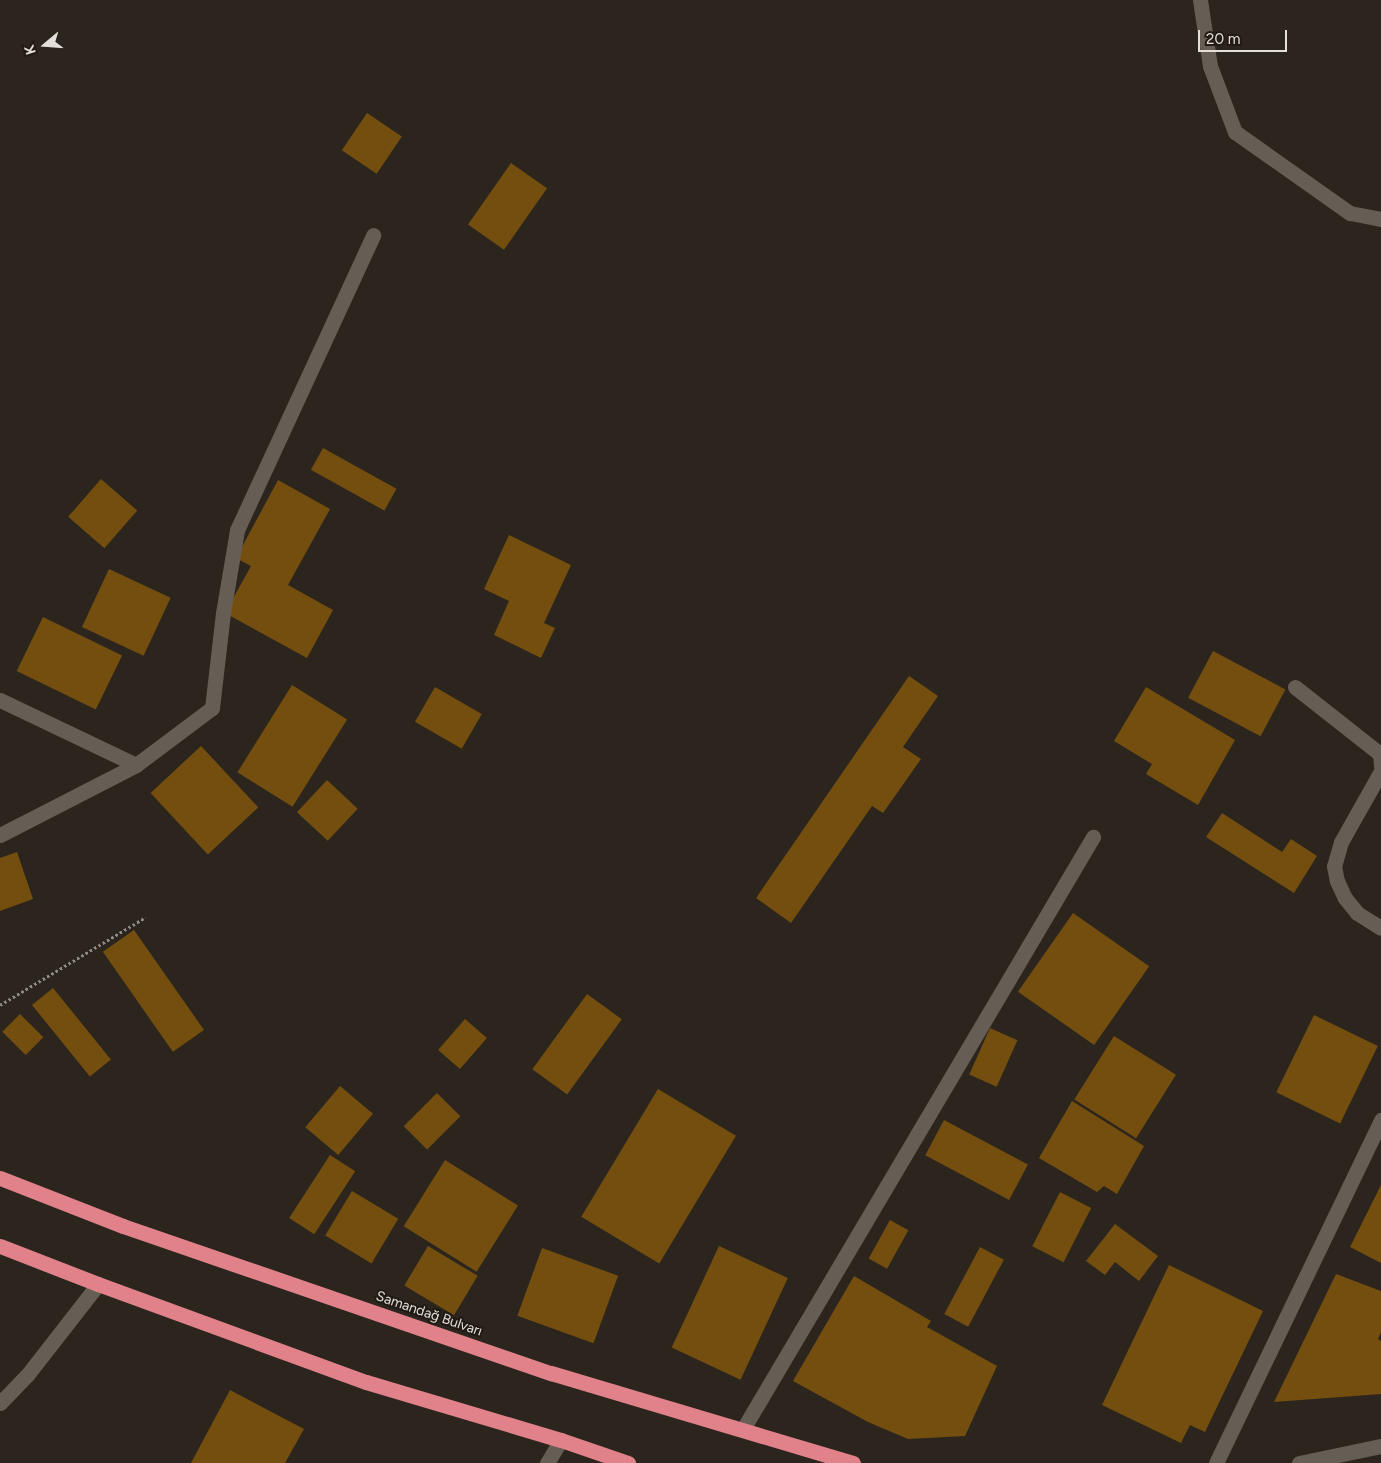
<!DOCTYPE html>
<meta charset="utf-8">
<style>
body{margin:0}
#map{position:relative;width:1381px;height:1463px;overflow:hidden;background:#2c251d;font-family:Figtree,sans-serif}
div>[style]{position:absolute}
.building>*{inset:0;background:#744e0e;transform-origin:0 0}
.path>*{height:3px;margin-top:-1.5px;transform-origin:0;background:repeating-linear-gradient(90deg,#908a84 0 2.5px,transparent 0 5px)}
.minor>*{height:15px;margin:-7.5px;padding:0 7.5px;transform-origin:7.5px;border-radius:7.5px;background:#665d54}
.highway>*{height:15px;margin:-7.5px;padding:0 7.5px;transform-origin:7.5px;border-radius:7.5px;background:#e1818a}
span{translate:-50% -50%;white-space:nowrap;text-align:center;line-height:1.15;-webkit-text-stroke:4px #221b13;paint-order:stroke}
.street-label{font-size:14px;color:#e4dfda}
.north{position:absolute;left:20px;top:20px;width:50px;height:50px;-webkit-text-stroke:4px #221b13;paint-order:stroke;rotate:252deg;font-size:14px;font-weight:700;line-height:20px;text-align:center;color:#e4dfda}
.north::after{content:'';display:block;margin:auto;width:18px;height:22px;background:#e4dfda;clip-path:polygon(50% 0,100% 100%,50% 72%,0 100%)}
.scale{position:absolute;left:1198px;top:30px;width:89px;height:22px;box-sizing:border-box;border:2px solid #e4dfda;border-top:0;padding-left:6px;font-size:15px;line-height:18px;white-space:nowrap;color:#e4dfda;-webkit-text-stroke:4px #221b13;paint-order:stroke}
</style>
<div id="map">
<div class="building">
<i style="left:367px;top:113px;width:42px;height:45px;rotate:34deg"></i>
<i style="left:511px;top:163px;width:44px;height:75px;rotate:35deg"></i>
<i style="left:323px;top:448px;width:84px;height:25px;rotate:29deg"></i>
<i style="left:101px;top:479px;width:48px;height:50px;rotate:41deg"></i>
<i style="clip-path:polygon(278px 480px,330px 509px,288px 585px,333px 610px,307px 658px,225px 613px,251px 566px,236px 558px)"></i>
<i style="clip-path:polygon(509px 535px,571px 565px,544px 623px,555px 628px,541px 658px,494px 635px,509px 601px,484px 589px)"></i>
<i style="left:109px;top:569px;width:68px;height:64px;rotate:25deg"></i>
<i style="left:43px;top:617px;width:88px;height:60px;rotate:26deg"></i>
<i style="left:1213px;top:651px;width:82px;height:53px;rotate:28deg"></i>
<i style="clip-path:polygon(909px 676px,938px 696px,903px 747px,921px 759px,883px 813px,872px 806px,791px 923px,756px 898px)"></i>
<i style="left:292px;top:685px;width:65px;height:103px;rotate:32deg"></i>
<i style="left:435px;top:687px;width:54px;height:40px;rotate:30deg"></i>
<i style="clip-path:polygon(1146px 687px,1235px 740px,1198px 805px,1146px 774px,1152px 764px,1114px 741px)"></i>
<i style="left:201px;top:746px;width:84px;height:69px;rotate:47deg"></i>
<i style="left:327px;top:780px;width:42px;height:44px;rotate:43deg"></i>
<i style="clip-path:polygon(1222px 813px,1282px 852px,1291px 839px,1317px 856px,1294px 893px,1206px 837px)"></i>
<i style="clip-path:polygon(17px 852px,33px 899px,0 911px,0 858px)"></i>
<i style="left:1073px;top:913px;width:93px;height:96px;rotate:35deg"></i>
<i style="left:134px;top:930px;width:122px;height:38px;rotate:55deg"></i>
<i style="left:53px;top:988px;width:92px;height:27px;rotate:51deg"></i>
<i style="left:587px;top:994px;width:43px;height:93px;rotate:36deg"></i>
<i style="left:20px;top:1014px;width:33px;height:25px;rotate:45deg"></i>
<i style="left:1314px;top:1015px;width:71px;height:86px;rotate:26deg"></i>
<i style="left:465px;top:1019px;width:29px;height:41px;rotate:41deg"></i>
<i style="left:990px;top:1028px;width:30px;height:51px;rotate:24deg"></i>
<i style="left:1114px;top:1036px;width:73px;height:75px;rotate:32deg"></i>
<i style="left:340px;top:1086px;width:43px;height:54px;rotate:40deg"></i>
<i style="left:658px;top:1089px;width:91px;height:149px;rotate:31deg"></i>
<i style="left:437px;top:1093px;width:33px;height:47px;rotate:45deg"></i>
<i style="clip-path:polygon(1072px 1101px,1144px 1146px,1117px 1194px,1104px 1186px,1097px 1192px,1039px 1158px)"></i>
<i style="left:944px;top:1120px;width:95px;height:40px;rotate:28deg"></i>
<i style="left:330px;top:1155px;width:30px;height:75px;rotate:33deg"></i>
<i style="left:445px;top:1160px;width:86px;height:78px;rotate:32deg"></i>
<i style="clip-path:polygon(1381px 1185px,1381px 1263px,1350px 1247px)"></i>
<i style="left:352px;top:1191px;width:54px;height:52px;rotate:31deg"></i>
<i style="left:1060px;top:1192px;width:35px;height:61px;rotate:27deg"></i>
<i style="left:890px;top:1220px;width:21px;height:44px;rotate:29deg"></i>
<i style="clip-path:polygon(1115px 1224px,1158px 1256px,1139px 1281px,1115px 1262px,1105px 1275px,1086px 1261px)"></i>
<i style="left:428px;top:1246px;width:58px;height:46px;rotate:31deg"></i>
<i style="left:719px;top:1246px;width:76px;height:112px;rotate:25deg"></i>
<i style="left:980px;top:1247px;width:27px;height:76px;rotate:28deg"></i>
<i style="left:542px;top:1248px;width:81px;height:72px;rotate:20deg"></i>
<i style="clip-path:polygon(1169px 1265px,1263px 1311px,1205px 1432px,1190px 1425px,1181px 1443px,1102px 1405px)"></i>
<i style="clip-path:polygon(1336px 1274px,1381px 1291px,1381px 1332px,1378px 1339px,1381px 1341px,1381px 1394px,1274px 1402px)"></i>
<i style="clip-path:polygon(854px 1276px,931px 1321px,927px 1327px,997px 1366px,965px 1436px,908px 1439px,868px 1422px,793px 1381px)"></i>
<i style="clip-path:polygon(230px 1390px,304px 1429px,285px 1463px,191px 1463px)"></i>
</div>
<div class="path">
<i style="left:0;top:1005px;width:170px;rotate:-31.1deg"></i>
</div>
<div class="minor">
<i style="left:1200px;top:0;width:67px;rotate:81.4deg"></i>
<i style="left:1210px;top:66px;width:71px;rotate:69.3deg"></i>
<i style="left:1235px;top:132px;width:141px;rotate:35.2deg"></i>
<i style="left:1350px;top:213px;width:32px;rotate:11deg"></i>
<i style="left:1295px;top:687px;width:108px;rotate:38.2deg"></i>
<i style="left:1380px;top:754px;width:12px;rotate:85deg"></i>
<i style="left:0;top:700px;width:151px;rotate:25.5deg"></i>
<i style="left:1381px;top:771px;width:81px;rotate:119.4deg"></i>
<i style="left:1341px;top:842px;width:25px;rotate:106deg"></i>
<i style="left:1334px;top:866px;width:15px;rotate:79deg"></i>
<i style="left:1337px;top:881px;width:19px;rotate:65deg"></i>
<i style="left:1345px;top:898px;width:19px;rotate:51deg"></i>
<i style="left:1357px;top:913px;width:28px;rotate:32deg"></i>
<i style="left:0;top:835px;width:153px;rotate:-27.2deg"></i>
<i style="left:136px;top:765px;width:95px;rotate:-36.9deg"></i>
<i style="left:212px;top:708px;width:96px;rotate:-83.4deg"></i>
<i style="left:223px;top:613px;width:84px;rotate:-80.4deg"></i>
<i style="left:237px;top:530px;width:325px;rotate:-65.2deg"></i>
<i style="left:0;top:1403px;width:40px;rotate:-46deg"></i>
<i style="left:28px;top:1374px;width:114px;rotate:-52.1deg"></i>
<i style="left:743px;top:1429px;width:688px;rotate:-59.41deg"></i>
<i style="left:547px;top:1463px;width:27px;rotate:-59deg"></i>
<i style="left:1216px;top:1463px;width:381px;rotate:-64.3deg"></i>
<i style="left:1299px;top:1463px;width:84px;rotate:-11.7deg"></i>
</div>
<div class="highway">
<i style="left:0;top:1178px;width:132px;rotate:21.3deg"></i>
<i style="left:123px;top:1226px;width:453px;rotate:19deg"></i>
<i style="left:551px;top:1373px;width:315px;rotate:16.6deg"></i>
<i style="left:0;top:1246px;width:105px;rotate:21.2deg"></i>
<i style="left:98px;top:1284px;width:285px;rotate:20.1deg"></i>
<i style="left:366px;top:1382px;width:203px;rotate:16.6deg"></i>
<i style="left:561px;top:1440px;width:71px;rotate:18.9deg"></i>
</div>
<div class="street-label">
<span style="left:429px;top:1314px;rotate:19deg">Samandağ Bulvarı</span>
</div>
<div class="north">K</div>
<div class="scale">20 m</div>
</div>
